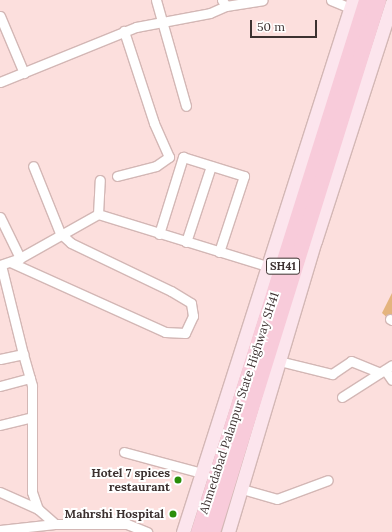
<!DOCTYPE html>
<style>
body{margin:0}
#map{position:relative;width:392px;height:532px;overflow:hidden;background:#fcdfdd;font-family:Lora,serif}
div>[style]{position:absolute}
.green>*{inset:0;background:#e4b47e}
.roads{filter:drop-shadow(1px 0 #d3b7b5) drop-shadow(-1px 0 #d3b7b5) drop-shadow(0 1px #d3b7b5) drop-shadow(0 -1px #d3b7b5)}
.street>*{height:9px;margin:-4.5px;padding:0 4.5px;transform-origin:4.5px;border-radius:4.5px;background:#fff}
.secondary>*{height:13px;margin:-6.5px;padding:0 6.5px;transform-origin:6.5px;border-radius:6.5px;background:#fce5ed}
.primary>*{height:15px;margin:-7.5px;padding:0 7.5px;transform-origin:7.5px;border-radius:7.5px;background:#f8cbda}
.dots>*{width:11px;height:11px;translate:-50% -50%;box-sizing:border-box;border:2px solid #fff;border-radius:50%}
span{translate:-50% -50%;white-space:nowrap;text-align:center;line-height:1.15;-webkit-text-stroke:4px #fff;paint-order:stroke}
.shield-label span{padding:1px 3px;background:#fff;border:1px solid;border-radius:3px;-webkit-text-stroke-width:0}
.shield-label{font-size:11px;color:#3c3130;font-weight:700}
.street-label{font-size:12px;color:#3c3130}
.poi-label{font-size:12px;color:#3c3130;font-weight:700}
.right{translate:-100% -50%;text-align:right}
.scale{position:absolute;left:250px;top:20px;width:67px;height:18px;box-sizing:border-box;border:2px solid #3c3130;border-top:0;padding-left:5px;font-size:12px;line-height:14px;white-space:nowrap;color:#3c3130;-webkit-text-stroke:3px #fff;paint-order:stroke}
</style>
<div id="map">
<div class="green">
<i style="clip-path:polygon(392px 293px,392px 322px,382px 313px)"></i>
</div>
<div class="roads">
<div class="street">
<i style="left:156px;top:0;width:110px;rotate:74.2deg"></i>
<i style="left:222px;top:0;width:7px;rotate:56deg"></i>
<i style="left:226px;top:6px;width:37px;rotate:-9deg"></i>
<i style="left:331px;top:0;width:21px;rotate:23deg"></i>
<i style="left:0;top:16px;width:62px;rotate:67.2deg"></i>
<i style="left:0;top:82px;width:147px;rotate:-22deg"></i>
<i style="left:136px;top:27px;width:75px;rotate:-10.7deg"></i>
<i style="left:210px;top:13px;width:17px;rotate:-24deg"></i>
<i style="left:117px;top:176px;width:40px;rotate:-14.4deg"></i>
<i style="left:156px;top:166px;width:16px;rotate:-35deg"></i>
<i style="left:169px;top:157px;width:37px;rotate:-114deg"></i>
<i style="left:154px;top:123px;width:97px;rotate:-108.1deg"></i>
<i style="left:98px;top:214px;width:34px;rotate:-87deg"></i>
<i style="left:0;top:217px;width:46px;rotate:64deg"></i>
<i style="left:159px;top:234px;width:81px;rotate:-72.7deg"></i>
<i style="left:183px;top:157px;width:64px;rotate:17.3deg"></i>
<i style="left:244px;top:176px;width:80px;rotate:108.2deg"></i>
<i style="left:186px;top:242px;width:80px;rotate:-71.8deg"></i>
<i style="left:10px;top:262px;width:170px;rotate:24.3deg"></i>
<i style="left:165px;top:332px;width:20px;rotate:3deg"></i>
<i style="left:185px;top:333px;width:19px;rotate:-65deg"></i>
<i style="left:193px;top:316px;width:13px;rotate:-99deg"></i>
<i style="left:191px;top:303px;width:23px;rotate:-149deg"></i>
<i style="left:171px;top:291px;width:111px;rotate:-154.4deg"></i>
<i style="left:71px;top:243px;width:15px;rotate:-138deg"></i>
<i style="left:60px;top:233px;width:72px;rotate:-111.9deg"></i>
<i style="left:0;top:265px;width:21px;rotate:-19deg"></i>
<i style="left:20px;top:258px;width:90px;rotate:-29.4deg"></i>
<i style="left:98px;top:214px;width:180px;rotate:17.1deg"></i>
<i style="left:1px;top:265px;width:92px;rotate:76.1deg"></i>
<i style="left:390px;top:319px;width:2px;rotate:27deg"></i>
<i style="left:0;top:359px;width:24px;rotate:-12deg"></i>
<i style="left:23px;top:354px;width:33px;rotate:74deg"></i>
<i style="left:32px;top:386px;width:106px;rotate:90deg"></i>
<i style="left:32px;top:492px;width:18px;rotate:71deg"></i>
<i style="left:38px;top:509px;width:23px;rotate:41deg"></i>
<i style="left:279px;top:361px;width:55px;rotate:13.8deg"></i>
<i style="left:332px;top:374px;width:23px;rotate:-34deg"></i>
<i style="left:351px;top:361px;width:31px;rotate:22deg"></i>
<i style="left:385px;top:370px;width:12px;rotate:55deg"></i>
<i style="left:0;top:386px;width:31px;rotate:-15deg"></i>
<i style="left:342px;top:397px;width:59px;rotate:-32.6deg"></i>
<i style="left:0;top:425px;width:33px;rotate:-14deg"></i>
<i style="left:124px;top:452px;width:81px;rotate:15.1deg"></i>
<i style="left:242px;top:489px;width:36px;rotate:16deg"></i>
<i style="left:277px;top:499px;width:54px;rotate:-20.4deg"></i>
<i style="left:0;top:492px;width:42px;rotate:24.1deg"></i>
<i style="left:0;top:530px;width:55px;rotate:-6.2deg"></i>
<i style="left:55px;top:524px;width:72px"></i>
<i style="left:127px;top:524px;width:22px;rotate:22deg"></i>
</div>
<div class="secondary">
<i style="left:183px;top:532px;width:559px;rotate:-72.28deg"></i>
<i style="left:228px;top:532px;width:304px;rotate:-73.4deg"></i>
<i style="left:315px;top:241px;width:250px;rotate:-72.1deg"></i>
</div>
<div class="primary">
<i style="left:198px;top:532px;width:558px;rotate:-72.47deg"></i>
<i style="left:212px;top:532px;width:557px;rotate:-72.67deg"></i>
</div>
</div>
<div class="dots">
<i style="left:178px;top:480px;background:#2a8e09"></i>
<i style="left:173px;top:514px;background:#2a8e09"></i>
</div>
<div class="shield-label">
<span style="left:283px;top:266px">SH41</span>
</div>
<div class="street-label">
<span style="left:239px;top:403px;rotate:-72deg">Ahmedabad Palanpur State Highway SH41</span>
</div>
<div class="poi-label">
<span class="right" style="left:170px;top:480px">Hotel 7 spices<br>restaurant</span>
<span class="right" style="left:164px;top:514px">Mahrshi Hospital</span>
</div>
<div class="scale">50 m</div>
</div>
